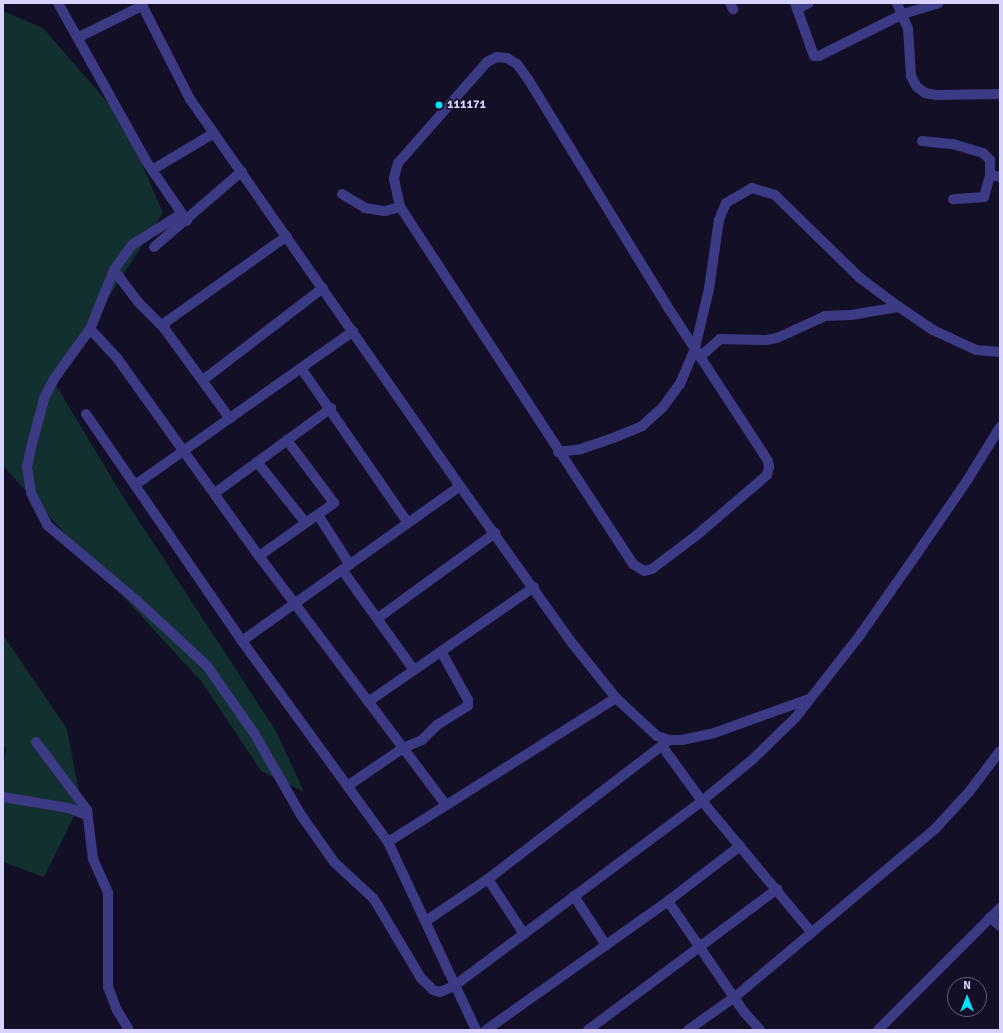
<!DOCTYPE html>
<style>
body{margin:0}
#map{position:relative;width:1003px;height:1033px;overflow:hidden;background:#130f26;font-family:Signika,sans-serif}
div>[style]{position:absolute}
.green>*{inset:0;background:#12302f}
.minor>*{height:10px;margin:-5px;padding:0 5px;transform-origin:5px;border-radius:5px;background:#3d3a85}
.dots>*{width:11px;height:11px;translate:-50% -50%;box-sizing:border-box;border:2px solid #130f26;border-radius:50%}
span{translate:-50% -50%;white-space:nowrap;text-align:center;line-height:1.15;-webkit-text-stroke:3px #130f26;paint-order:stroke}
.poi-label{font-size:12px;color:#d9d4ff;font-weight:700}
.left{translate:0 -50%;text-align:left}
.frame{position:absolute;inset:0;border:4px solid #d9d4ff;pointer-events:none}
.north{position:absolute;left:947px;top:977px;width:40px;height:40px;box-sizing:border-box;background:#130f26;border:1px solid #625e7d;border-radius:50%;rotate:0deg;font-size:11px;font-weight:700;line-height:16px;text-align:center;color:#d9d4ff}
.north::after{content:'';display:block;margin:auto;width:14px;height:18px;background:#00e5ff;clip-path:polygon(50% 0,100% 100%,50% 72%,0 100%)}
</style>
<div id="map">
<div class="green">
<i style="clip-path:polygon(3px 11px,43px 28px,123px 120px,163px 213px,54px 382px,122px 495px,276px 731px,304px 792px,261px 771px,202px 682px,3px 466px)"></i>
<i style="clip-path:polygon(3px 635px,67px 729px,81px 802px,44px 877px,3px 862px,3px 769px,6px 749px,3px 745px)"></i>
</div>
<div class="minor">
<i style="left:58px;top:3px;width:184px;rotate:60.8deg"></i>
<i style="left:148px;top:164px;width:69px;rotate:55.6deg"></i>
<i style="left:141px;top:3px;width:108px;rotate:63deg"></i>
<i style="left:190px;top:99px;width:472px;rotate:55.1deg"></i>
<i style="left:460px;top:486px;width:193px;rotate:54.5deg"></i>
<i style="left:572px;top:643px;width:70px;rotate:51.3deg"></i>
<i style="left:616px;top:698px;width:56px;rotate:42.8deg"></i>
<i style="left:657px;top:736px;width:13px;rotate:18deg"></i>
<i style="left:669px;top:740px;width:13px"></i>
<i style="left:682px;top:740px;width:33px;rotate:-12deg"></i>
<i style="left:714px;top:733px;width:101px;rotate:-19.7deg"></i>
<i style="left:730px;top:3px;width:7px;rotate:63deg"></i>
<i style="left:795px;top:3px;width:56px;rotate:70.3deg"></i>
<i style="left:814px;top:56px;width:5px"></i>
<i style="left:819px;top:56px;width:94px;rotate:-26.6deg"></i>
<i style="left:903px;top:14px;width:37px;rotate:-17deg"></i>
<i style="left:897px;top:3px;width:28px;rotate:67deg"></i>
<i style="left:908px;top:29px;width:47px;rotate:86.3deg"></i>
<i style="left:911px;top:76px;width:11px;rotate:63deg"></i>
<i style="left:916px;top:86px;width:11px;rotate:38deg"></i>
<i style="left:925px;top:93px;width:11px;rotate:10deg"></i>
<i style="left:936px;top:95px;width:64px;rotate:-0.9deg"></i>
<i style="left:797px;top:9px;width:13px;rotate:-27deg"></i>
<i style="left:79px;top:37px;width:70px;rotate:-26.2deg"></i>
<i style="left:497px;top:57px;width:10px;rotate:6deg"></i>
<i style="left:507px;top:58px;width:12px;rotate:31deg"></i>
<i style="left:517px;top:64px;width:19px;rotate:54deg"></i>
<i style="left:528px;top:79px;width:270px;rotate:58.5deg"></i>
<i style="left:669px;top:309px;width:181px;rotate:56.9deg"></i>
<i style="left:768px;top:461px;width:6px;rotate:81deg"></i>
<i style="left:769px;top:467px;width:8px;rotate:104deg"></i>
<i style="left:767px;top:475px;width:92px;rotate:139.4deg"></i>
<i style="left:697px;top:535px;width:56px;rotate:142.9deg"></i>
<i style="left:652px;top:569px;width:8px;rotate:166deg"></i>
<i style="left:644px;top:571px;width:13px;rotate:-148deg"></i>
<i style="left:633px;top:564px;width:426px;rotate:-123.1deg"></i>
<i style="left:400px;top:207px;width:30px;rotate:-102deg"></i>
<i style="left:394px;top:178px;width:16px;rotate:-75deg"></i>
<i style="left:398px;top:163px;width:135px;rotate:-48.6deg"></i>
<i style="left:487px;top:62px;width:11px;rotate:-27deg"></i>
<i style="left:922px;top:141px;width:31px;rotate:6deg"></i>
<i style="left:953px;top:144px;width:31px;rotate:17deg"></i>
<i style="left:983px;top:153px;width:10px;rotate:45deg"></i>
<i style="left:990px;top:160px;width:15px;rotate:90deg"></i>
<i style="left:990px;top:175px;width:23px;rotate:105deg"></i>
<i style="left:984px;top:197px;width:31px;rotate:176deg"></i>
<i style="left:152px;top:170px;width:72px;rotate:-30.8deg"></i>
<i style="left:990px;top:175px;width:10px;rotate:11deg"></i>
<i style="left:342px;top:194px;width:27px;rotate:31deg"></i>
<i style="left:365px;top:208px;width:20px;rotate:9deg"></i>
<i style="left:385px;top:211px;width:16px;rotate:-15deg"></i>
<i style="left:181px;top:214px;width:58px;rotate:147.7deg"></i>
<i style="left:132px;top:245px;width:31px;rotate:126deg"></i>
<i style="left:114px;top:270px;width:64px;rotate:112.1deg"></i>
<i style="left:90px;top:329px;width:62px;rotate:125.8deg"></i>
<i style="left:54px;top:379px;width:22px;rotate:117deg"></i>
<i style="left:44px;top:399px;width:51px;rotate:104.9deg"></i>
<i style="left:31px;top:448px;width:19px;rotate:102deg"></i>
<i style="left:27px;top:467px;width:26px;rotate:81deg"></i>
<i style="left:31px;top:493px;width:36px;rotate:63deg"></i>
<i style="left:47px;top:525px;width:116px;rotate:40.1deg"></i>
<i style="left:136px;top:600px;width:97px;rotate:42.9deg"></i>
<i style="left:207px;top:666px;width:82px;rotate:55deg"></i>
<i style="left:254px;top:733px;width:95px;rotate:60.2deg"></i>
<i style="left:301px;top:815px;width:57px;rotate:54.9deg"></i>
<i style="left:334px;top:862px;width:54px;rotate:42.8deg"></i>
<i style="left:374px;top:899px;width:92px;rotate:59.3deg"></i>
<i style="left:421px;top:978px;width:17px;rotate:45deg"></i>
<i style="left:433px;top:990px;width:7px;rotate:16deg"></i>
<i style="left:440px;top:992px;width:15px;rotate:-23deg"></i>
<i style="left:454px;top:986px;width:309px;rotate:-36.7deg"></i>
<i style="left:702px;top:801px;width:66px;rotate:-39.5deg"></i>
<i style="left:753px;top:759px;width:60px;rotate:-44.3deg"></i>
<i style="left:796px;top:717px;width:104px;rotate:-52deg"></i>
<i style="left:860px;top:635px;width:94px;rotate:-55deg"></i>
<i style="left:914px;top:558px;width:96px;rotate:-55.6deg"></i>
<i style="left:968px;top:479px;width:61px;rotate:-58.4deg"></i>
<i style="left:154px;top:247px;width:116px;rotate:-40.8deg"></i>
<i style="left:114px;top:270px;width:40px;rotate:53deg"></i>
<i style="left:138px;top:302px;width:37px;rotate:45deg"></i>
<i style="left:164px;top:328px;width:112px;rotate:54deg"></i>
<i style="left:164px;top:328px;width:6px;rotate:-72deg"></i>
<i style="left:166px;top:322px;width:148px;rotate:-35.4deg"></i>
<i style="left:90px;top:329px;width:40px;rotate:47deg"></i>
<i style="left:117px;top:358px;width:244px;rotate:54.4deg"></i>
<i style="left:259px;top:556px;width:311px;rotate:53.1deg"></i>
<i style="left:700px;top:357px;width:27px;rotate:-42deg"></i>
<i style="left:720px;top:339px;width:46px;rotate:1.2deg"></i>
<i style="left:766px;top:340px;width:11px;rotate:-10deg"></i>
<i style="left:777px;top:338px;width:53px;rotate:-24.6deg"></i>
<i style="left:825px;top:316px;width:26px;rotate:-2deg"></i>
<i style="left:851px;top:315px;width:49px;rotate:-9.5deg"></i>
<i style="left:301px;top:368px;width:188px;rotate:55.4deg"></i>
<i style="left:203px;top:380px;width:151px;rotate:-37.5deg"></i>
<i style="left:86px;top:414px;width:275px;rotate:55.5deg"></i>
<i style="left:242px;top:641px;width:248px;rotate:54deg"></i>
<i style="left:388px;top:842px;width:208px;rotate:64.9deg"></i>
<i style="left:558px;top:452px;width:23px;rotate:-7deg"></i>
<i style="left:581px;top:449px;width:34px;rotate:-19deg"></i>
<i style="left:613px;top:438px;width:31px;rotate:-22deg"></i>
<i style="left:642px;top:426px;width:28px;rotate:-42deg"></i>
<i style="left:663px;top:407px;width:29px;rotate:-54deg"></i>
<i style="left:680px;top:384px;width:39px;rotate:-67deg"></i>
<i style="left:695px;top:348px;width:61px;rotate:-76.7deg"></i>
<i style="left:709px;top:289px;width:70px;rotate:-81.8deg"></i>
<i style="left:719px;top:220px;width:18px;rotate:-68deg"></i>
<i style="left:726px;top:203px;width:30px;rotate:-30deg"></i>
<i style="left:752px;top:188px;width:24px;rotate:17deg"></i>
<i style="left:775px;top:195px;width:119px;rotate:44.3deg"></i>
<i style="left:860px;top:278px;width:49px;rotate:36.6deg"></i>
<i style="left:899px;top:307px;width:41px;rotate:34.1deg"></i>
<i style="left:933px;top:330px;width:47px;rotate:24.9deg"></i>
<i style="left:976px;top:350px;width:24px;rotate:5deg"></i>
<i style="left:257px;top:462px;width:77px;rotate:51.3deg"></i>
<i style="left:135px;top:485px;width:267px;rotate:-35.2deg"></i>
<i style="left:215px;top:493px;width:144px;rotate:-36.2deg"></i>
<i style="left:318px;top:515px;width:59px;rotate:57.4deg"></i>
<i style="left:259px;top:556px;width:92px;rotate:-35.2deg"></i>
<i style="left:334px;top:503px;width:79px;rotate:-126.7deg"></i>
<i style="left:343px;top:571px;width:122px;rotate:54.4deg"></i>
<i style="left:378px;top:618px;width:145px;rotate:-36deg"></i>
<i style="left:242px;top:641px;width:267px;rotate:-35.4deg"></i>
<i style="left:368px;top:702px;width:202px;rotate:-34.7deg"></i>
<i style="left:36px;top:742px;width:85px;rotate:53.1deg"></i>
<i style="left:87px;top:810px;width:49px;rotate:83deg"></i>
<i style="left:93px;top:859px;width:37px;rotate:66deg"></i>
<i style="left:108px;top:893px;width:94px;rotate:90deg"></i>
<i style="left:108px;top:987px;width:25px;rotate:69deg"></i>
<i style="left:117px;top:1010px;width:23px;rotate:59deg"></i>
<i style="left:662px;top:746px;width:68px;rotate:54deg"></i>
<i style="left:702px;top:801px;width:170px;rotate:50.2deg"></i>
<i style="left:349px;top:785px;width:65px;rotate:-34.4deg"></i>
<i style="left:403px;top:748px;width:21px;rotate:-23deg"></i>
<i style="left:422px;top:740px;width:21px;rotate:-45deg"></i>
<i style="left:437px;top:725px;width:36px;rotate:-32deg"></i>
<i style="left:468px;top:706px;width:6px;rotate:-90deg"></i>
<i style="left:468px;top:700px;width:54px;rotate:-119deg"></i>
<i style="left:3px;top:797px;width:67px;rotate:9.5deg"></i>
<i style="left:69px;top:808px;width:18px;rotate:22deg"></i>
<i style="left:388px;top:842px;width:270px;rotate:-32.3deg"></i>
<i style="left:488px;top:879px;width:66px;rotate:56.8deg"></i>
<i style="left:574px;top:896px;width:59px;rotate:56.9deg"></i>
<i style="left:668px;top:901px;width:135px;rotate:55.6deg"></i>
<i style="left:744px;top:1012px;width:24px;rotate:48deg"></i>
<i style="left:990px;top:917px;width:13px;rotate:42deg"></i>
<i style="left:426px;top:921px;width:75px;rotate:-34.1deg"></i>
<i style="left:488px;top:879px;width:228px;rotate:-37.5deg"></i>
<i style="left:486px;top:1030px;width:223px;rotate:-35.3deg"></i>
<i style="left:668px;top:901px;width:91px;rotate:-37.4deg"></i>
<i style="left:588px;top:1030px;width:236px;rotate:-36.7deg"></i>
<i style="left:688px;top:1030px;width:59px;rotate:-35.3deg"></i>
<i style="left:736px;top:996px;width:260px;rotate:-40deg"></i>
<i style="left:935px;top:829px;width:50px;rotate:-47.4deg"></i>
<i style="left:969px;top:792px;width:51px;rotate:-52.9deg"></i>
<i style="left:878px;top:1030px;width:173px;rotate:-45deg"></i>
</div>
<div class="dots">
<i style="left:439px;top:105px;background:#00e5ff"></i>
</div>
<div class="poi-label">
<span class="left" style="left:447px;top:105px">111171</span>
</div>
<div class="frame"></div>
<div class="north">N</div>
</div>
